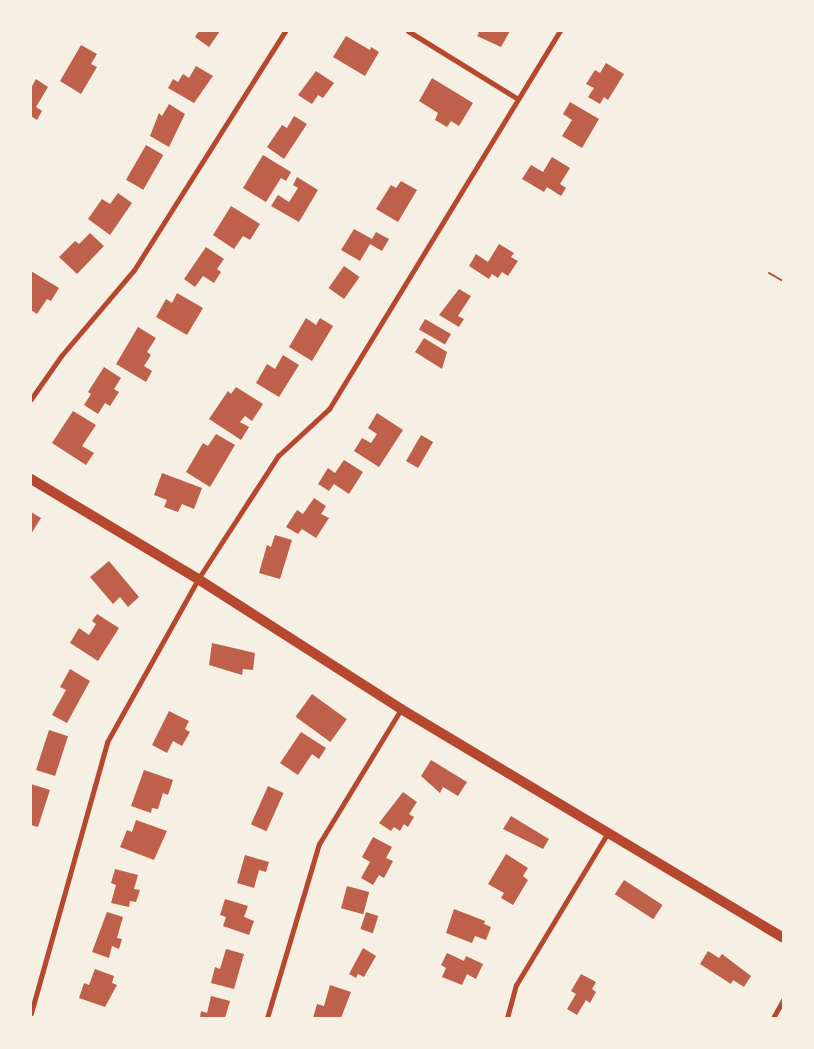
<!DOCTYPE html>
<style>
body{margin:0}
#map{position:relative;width:814px;height:1049px;overflow:hidden;background:#f6efe4;font-family:"Public Sans",sans-serif}
div>[style]{position:absolute}
.building>*{inset:0;background:#bf614a;transform-origin:0 0}
.path>*{height:2px;margin:-1px;padding:0 1px;transform-origin:1px;border-radius:1px;background:#b5482f}
.minor>*{height:5px;margin:-2.5px;padding:0 2.5px;transform-origin:2.5px;border-radius:2.5px;background:#b5482f}
.secondary>*{height:10px;margin:-5px;padding:0 5px;transform-origin:5px;border-radius:5px;background:#b5482f}
span{translate:-50% -50%;white-space:nowrap;text-align:center;line-height:1.15;-webkit-text-stroke:4.5px #f6efe4;paint-order:stroke}
.frame{position:absolute;inset:0;border:32px solid #f6efe4;pointer-events:none}
</style>
<div id="map">
<div class="building">
<i style="clip-path:polygon(199px 31px,220px 31px,209px 47px,195px 37px)"></i>
<i style="clip-path:polygon(476px 31px,510px 31px,501px 47px,477px 36px,479px 33px)"></i>
<i style="clip-path:polygon(346px 36px,370px 50px,371px 47px,379px 52px,365px 76px,333px 57px)"></i>
<i style="clip-path:polygon(81px 45px,97px 54px,91px 64px,97px 67px,81px 94px,60px 81px)"></i>
<i style="clip-path:polygon(606px 63px,624px 74px,608px 100px,604px 97px,600px 104px,588px 97px,594px 88px,586px 84px,595px 70px,600px 73px)"></i>
<i style="clip-path:polygon(196px 66px,213px 76px,194px 103px,168px 88px,173px 79px,178px 82px,183px 74px,189px 78px)"></i>
<i style="clip-path:polygon(316px 71px,334px 83px,323px 98px,318px 95px,312px 104px,298px 95px)"></i>
<i style="clip-path:polygon(432px 78px,473px 103px,459px 126px,451px 121px,447px 127px,435px 120px,438px 113px,419px 101px)"></i>
<i style="clip-path:polygon(36px 79px,48px 87px,36px 107px,42px 111px,37px 120px,31px 116px,31px 88px)"></i>
<i style="clip-path:polygon(570px 102px,599px 119px,582px 148px,562px 136px,572px 120px,563px 114px)"></i>
<i style="clip-path:polygon(169px 104px,185px 114px,169px 147px,150px 136px,159px 113px,162px 116px)"></i>
<i style="clip-path:polygon(294px 116px,307px 124px,284px 159px,267px 147px,282px 125px,287px 128px)"></i>
<i style="left:146px;top:145px;width:20px;height:40px;rotate:30deg"></i>
<i style="clip-path:polygon(263px 155px,291px 172px,286px 181px,281px 178px,266px 202px,243px 188px)"></i>
<i style="clip-path:polygon(552px 157px,570px 168px,560px 184px,566px 188px,561px 196px,547px 187px,544px 192px,522px 179px,531px 165px,543px 172px)"></i>
<i style="clip-path:polygon(297px 177px,318px 190px,299px 222px,271px 206px,278px 195px,289px 202px,298px 188px,293px 185px)"></i>
<i style="clip-path:polygon(401px 181px,417px 190px,398px 222px,376px 209px,391px 185px,396px 188px)"></i>
<i style="clip-path:polygon(118px 193px,132px 203px,110px 235px,88px 219px,102px 199px,110px 204px)"></i>
<i style="clip-path:polygon(231px 206px,260px 224px,250px 240px,243px 236px,234px 249px,213px 235px)"></i>
<i style="clip-path:polygon(354px 229px,372px 239px,376px 232px,389px 239px,382px 251px,370px 244px,360px 261px,341px 250px)"></i>
<i style="clip-path:polygon(90px 233px,104px 246px,77px 274px,59px 257px,75px 241px,79px 244px)"></i>
<i style="clip-path:polygon(499px 244px,514px 253px,511px 257px,518px 261px,508px 276px,502px 272px,498px 278px,492px 274px,489px 279px,469px 266px,476px 254px,488px 262px)"></i>
<i style="clip-path:polygon(206px 247px,224px 259px,217px 269px,221px 272px,214px 283px,203px 276px,195px 287px,184px 279px)"></i>
<i style="left:344px;top:266px;width:19px;height:27px;rotate:35deg"></i>
<i style="clip-path:polygon(31px 271px,59px 288px,51px 301px,47px 299px,37px 314px,31px 310px)"></i>
<i style="clip-path:polygon(459px 289px,471px 296px,458px 316px,464px 319px,459px 327px,439px 315px)"></i>
<i style="clip-path:polygon(177px 293px,203px 308px,187px 335px,156px 317px,166px 299px,172px 303px)"></i>
<i style="clip-path:polygon(306px 318px,316px 325px,320px 318px,333px 326px,312px 361px,289px 347px)"></i>
<i style="left:425px;top:319px;width:30px;height:12px;rotate:30deg"></i>
<i style="clip-path:polygon(138px 327px,156px 338px,147px 352px,151px 355px,144px 366px,152px 371px,146px 382px,116px 364px)"></i>
<i style="clip-path:polygon(424px 338px,447px 352px,442px 369px,415px 352px)"></i>
<i style="clip-path:polygon(283px 355px,299px 365px,279px 397px,256px 383px,267px 364px,275px 369px)"></i>
<i style="clip-path:polygon(104px 367px,121px 378px,114px 389px,119px 392px,110px 406px,105px 403px,98px 414px,84px 405px,91px 394px,88px 392px)"></i>
<i style="clip-path:polygon(236px 387px,263px 404px,252px 421px,245px 416px,240px 422px,249px 427px,241px 440px,209px 419px,228px 391px,231px 394px)"></i>
<i style="clip-path:polygon(73px 411px,96px 425px,82px 446px,94px 453px,86px 465px,52px 443px)"></i>
<i style="clip-path:polygon(377px 413px,403px 430px,379px 467px,354px 451px,362px 438px,371px 443px,377px 434px,368px 428px)"></i>
<i style="clip-path:polygon(216px 434px,235px 445px,210px 487px,186px 472px,203px 443px,208px 446px)"></i>
<i style="left:421px;top:435px;width:14px;height:30px;rotate:30deg"></i>
<i style="clip-path:polygon(344px 460px,363px 472px,349px 494px,334px 484px,329px 491px,318px 484px,328px 468px,335px 473px)"></i>
<i style="clip-path:polygon(162px 473px,202px 488px,194px 509px,182px 504px,178px 512px,164px 507px,167px 500px,154px 495px)"></i>
<i style="clip-path:polygon(314px 498px,326px 506px,321px 514px,329px 518px,316px 538px,302px 529px,298px 534px,286px 527px,297px 510px,303px 514px)"></i>
<i style="clip-path:polygon(31px 512px,41px 518px,31px 534px)"></i>
<i style="clip-path:polygon(275px 535px,292px 540px,280px 579px,259px 573px,267px 545px,271px 547px)"></i>
<i style="clip-path:polygon(109px 561px,139px 597px,128px 607px,120px 597px,113px 604px,90px 577px)"></i>
<i style="clip-path:polygon(97px 614px,119px 628px,98px 661px,70px 643px,79px 628px,89px 635px,96px 624px,92px 621px)"></i>
<i style="clip-path:polygon(212px 643px,255px 653px,253px 670px,243px 669px,242px 675px,209px 665px)"></i>
<i style="clip-path:polygon(70px 669px,90px 681px,67px 723px,52px 715px,66px 690px,60px 687px)"></i>
<i style="left:312px;top:694px;width:43px;height:28px;rotate:36deg"></i>
<i style="clip-path:polygon(169px 711px,189px 721px,185px 729px,190px 732px,182px 746px,173px 741px,167px 753px,152px 745px)"></i>
<i style="left:49px;top:730px;width:20px;height:42px;rotate:18deg"></i>
<i style="clip-path:polygon(301px 732px,326px 748px,319px 759px,312px 754px,298px 775px,280px 763px)"></i>
<i style="clip-path:polygon(431px 760px,467px 782px,458px 796px,443px 787px,440px 793px,421px 776px)"></i>
<i style="clip-path:polygon(144px 770px,173px 780px,168px 795px,163px 793px,158px 809px,152px 808px,151px 813px,131px 806px)"></i>
<i style="clip-path:polygon(31px 784px,50px 790px,38px 827px,31px 825px)"></i>
<i style="left:268px;top:786px;width:17px;height:42px;rotate:24deg"></i>
<i style="clip-path:polygon(403px 792px,417px 802px,409px 814px,414px 817px,408px 827px,404px 824px,400px 831px,394px 827px,391px 831px,379px 823px)"></i>
<i style="clip-path:polygon(511px 816px,549px 839px,543px 849px,503px 829px)"></i>
<i style="clip-path:polygon(136px 820px,167px 831px,154px 860px,120px 847px,127px 830px,132px 832px)"></i>
<i style="clip-path:polygon(373px 837px,392px 847px,386px 858px,393px 861px,384px 878px,379px 875px,373px 885px,361px 878px,370px 862px,362px 857px)"></i>
<i style="clip-path:polygon(506px 854px,528px 868px,523px 876px,528px 880px,513px 905px,501px 898px,504px 893px,488px 884px)"></i>
<i style="clip-path:polygon(245px 855px,269px 862px,266px 872px,259px 870px,254px 888px,237px 883px)"></i>
<i style="clip-path:polygon(115px 869px,138px 875px,134px 889px,140px 890px,136px 902px,130px 901px,129px 907px,111px 903px,116px 885px,111px 883px)"></i>
<i style="left:624px;top:880px;width:46px;height:17px;rotate:33deg"></i>
<i style="left:347px;top:886px;width:23px;height:23px;rotate:15deg"></i>
<i style="clip-path:polygon(225px 899px,248px 906px,244px 917px,254px 921px,249px 935px,223px 926px,226px 917px,220px 915px)"></i>
<i style="clip-path:polygon(454px 909px,485px 921px,484px 924px,491px 927px,486px 940px,475px 936px,472px 943px,446px 933px)"></i>
<i style="clip-path:polygon(107px 912px,123px 917px,117px 938px,122px 939px,119px 949px,112px 946px,109px 958px,92px 952px)"></i>
<i style="left:366px;top:912px;width:13px;height:18px;rotate:18deg"></i>
<i style="clip-path:polygon(363px 948px,376px 956px,364px 977px,358px 974px,356px 978px,349px 974px)"></i>
<i style="clip-path:polygon(226px 949px,244px 954px,234px 989px,211px 983px,215px 967px,220px 969px)"></i>
<i style="clip-path:polygon(708px 951px,719px 958px,722px 954px,751px 976px,744px 987px,733px 980px,731px 984px,700px 964px)"></i>
<i style="clip-path:polygon(447px 953px,464px 961px,466px 956px,483px 964px,476px 979px,467px 974px,462px 985px,442px 977px,446px 968px,441px 965px)"></i>
<i style="clip-path:polygon(95px 969px,114px 976px,112px 983px,117px 985px,105px 1007px,79px 998px,84px 983px,89px 985px)"></i>
<i style="clip-path:polygon(581px 974px,596px 982px,592px 989px,596px 992px,590px 1003px,586px 1000px,577px 1015px,567px 1009px,576px 994px,571px 991px)"></i>
<i style="clip-path:polygon(330px 985px,351px 992px,341px 1018px,313px 1018px,317px 1004px,324px 1006px)"></i>
<i style="clip-path:polygon(211px 996px,230px 1001px,225px 1018px,200px 1018px,201px 1011px,207px 1013px)"></i>
</div>
<div class="path">
<i style="left:769px;top:273px;width:16px;rotate:30deg"></i>
</div>
<div class="minor">
<i style="left:408px;top:31px;width:129px;rotate:31.7deg"></i>
<i style="left:31px;top:399px;width:52px;rotate:-55.1deg"></i>
<i style="left:61px;top:356px;width:113px;rotate:-49.7deg"></i>
<i style="left:134px;top:270px;width:283px;rotate:-57.7deg"></i>
<i style="left:31px;top:1013px;width:281px;rotate:-74.3deg"></i>
<i style="left:107px;top:742px;width:187px;rotate:-60.8deg"></i>
<i style="left:198px;top:579px;width:147px;rotate:-57deg"></i>
<i style="left:278px;top:456px;width:69px;rotate:-42.7deg"></i>
<i style="left:329px;top:409px;width:443px;rotate:-58.6deg"></i>
<i style="left:267px;top:1018px;width:182px;rotate:-73.4deg"></i>
<i style="left:319px;top:844px;width:158px;rotate:-58.7deg"></i>
<i style="left:507px;top:1018px;width:34px;rotate:-75deg"></i>
<i style="left:516px;top:985px;width:176px;rotate:-58.9deg"></i>
<i style="left:773px;top:1018px;width:21px;rotate:-61deg"></i>
</div>
<div class="secondary">
<i style="left:31px;top:479px;width:195px;rotate:30.9deg"></i>
<i style="left:198px;top:579px;width:241px;rotate:32.6deg"></i>
<i style="left:401px;top:709px;width:445px;rotate:30.9deg"></i>
</div>
<div class="frame"></div>
</div>
